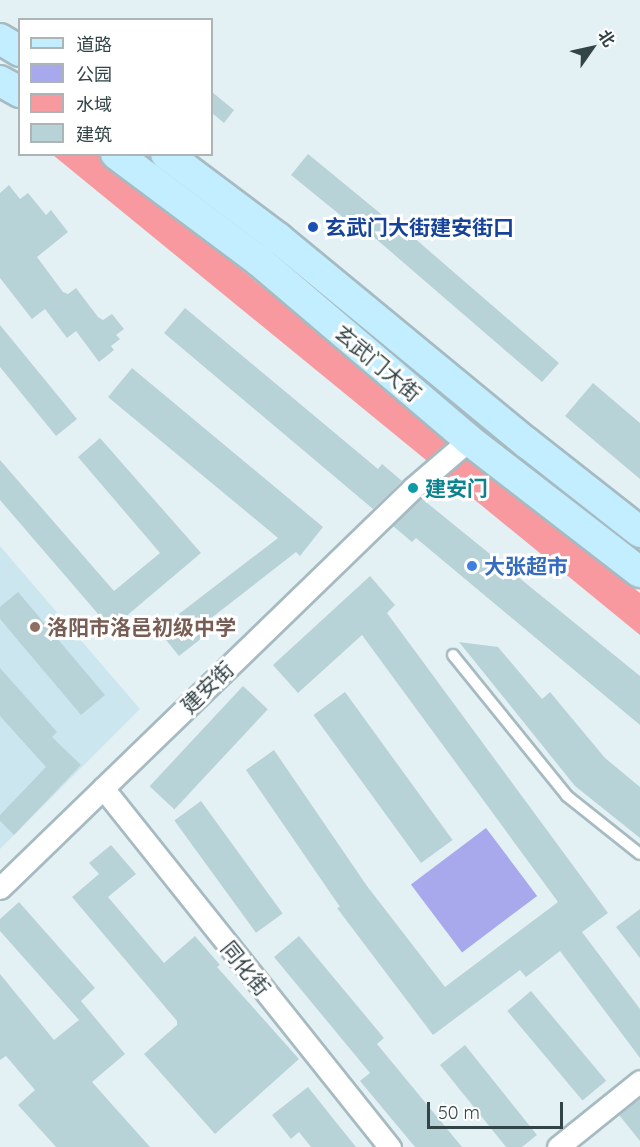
<!DOCTYPE html>
<meta charset="utf-8">
<style>
body{margin:0}
#map{position:relative;width:640px;height:1147px;overflow:hidden;background:#e4f1f4;font-family:Quicksand,"Noto Sans SC",sans-serif}
div>[style]{position:absolute}
.education>*{inset:0;background:#cce6ef}
.green>*{inset:0;background:#a8a9ed;transform-origin:0 0}
.water>*{inset:0;background:#f8999f}
.building>*{inset:0;background:#b8d3d7;transform-origin:0 0}
.roads{filter:drop-shadow(2px 0 #a6bbc1) drop-shadow(-2px 0 #a6bbc1) drop-shadow(0 2px #a6bbc1) drop-shadow(0 -2px #a6bbc1)}
.service>*{height:10px;margin:-5px;padding:0 5px;transform-origin:5px;border-radius:5px;background:#fff}
.minor>*{height:21px;margin:-10.5px;padding:0 10.5px;transform-origin:10.5px;border-radius:10.5px;background:#fff}
.secondary>*{height:30px;margin:-15px;padding:0 15px;transform-origin:15px;border-radius:15px;background:#c3eeff}
.dots>*{width:16px;height:16px;translate:-50% -50%;box-sizing:border-box;border:3px solid #fff;border-radius:50%}
span{translate:-50% -50%;white-space:nowrap;text-align:center;line-height:1.15;-webkit-text-stroke:6px #fff;paint-order:stroke}
.transit-label{font-size:21px;color:#164399;font-weight:700}
.left{translate:0 -50%;text-align:left}
.street-label{font-size:21px;color:#334447}
.culture-label{font-size:21px;color:#0d838f;font-weight:700}
.shop-label{font-size:21px;color:#366cbe;font-weight:700}
.education-label{font-size:21px;color:#785e54;font-weight:700}
.legend{position:absolute;left:18px;top:18px;width:195px;height:138px;box-sizing:border-box;background:#fff;border:2px solid #adb4b5;margin:0;padding:8px 10px;list-style:none;font-size:18px;color:#334447}
.legend li{display:flex;align-items:center;gap:12px;height:30px}
.legend b{width:30px;border:2px solid #adb4b5}
.north{position:absolute;left:562px;top:18px;width:60px;height:60px;-webkit-text-stroke:4px #fff;paint-order:stroke;rotate:56deg;font-size:16px;font-weight:700;line-height:24px;text-align:center;color:#334447}
.north::after{content:'';display:block;margin:auto;width:21px;height:27px;background:#334447;clip-path:polygon(50% 0,100% 100%,50% 72%,0 100%)}
.scale{position:absolute;left:427px;top:1102px;width:136px;height:27px;box-sizing:border-box;border:3px solid #334447;border-top:0;padding-left:8px;font-size:18px;line-height:21px;white-space:nowrap;color:#334447;-webkit-text-stroke:4px #fff;paint-order:stroke}
</style>
<div id="map">
<div class="education">
<i style="clip-path:polygon(0 546px,140px 709px,0 849px)"></i>
</div>
<div class="green">
<i style="left:486px;top:828px;width:85px;height:94px;rotate:53deg"></i>
</div>
<div class="water">
<i style="clip-path:polygon(53px 155px,100px 155px,640px 593px,640px 635px)"></i>
</div>
<div class="building">
<i style="clip-path:polygon(212px 92px,234px 110px,224px 123px,212px 113px)"></i>
<i style="clip-path:polygon(308px 154px,403px 232px,405px 230px,559px 363px,542px 382px,368px 232px,366px 236px,291px 175px)"></i>
<i style="clip-path:polygon(9px 185px,20px 199px,28px 193px,46px 215px,51px 210px,68px 232px,37px 257px,63px 292px,68px 294px,76px 288px,98px 317px,103px 320px,112px 314px,124px 329px,116px 335px,120px 339px,111px 346px,114px 350px,99px 362px,76px 331px,67px 338px,45px 309px,32px 319px,0 278px,0 193px)"></i>
<i style="clip-path:polygon(185px 308px,378px 469px,382px 464px,402px 481px,373px 509px,164px 333px)"></i>
<i style="clip-path:polygon(0 325px,77px 419px,56px 436px,0 367px)"></i>
<i style="clip-path:polygon(132px 368px,323px 527px,300px 556px,296px 552px,210px 619px,216px 627px,179px 656px,158px 630px,278px 538px,108px 397px)"></i>
<i style="clip-path:polygon(593px 383px,640px 423px,640px 479px,565px 416px)"></i>
<i style="clip-path:polygon(100px 438px,201px 553px,111px 629px,0 500px,0 460px,114px 591px,160px 553px,78px 457px)"></i>
<i style="clip-path:polygon(421px 498px,640px 676px,640px 725px,416px 538px,412px 542px,393px 526px)"></i>
<i style="clip-path:polygon(370px 576px,395px 605px,387px 613px,608px 913px,582px 932px,640px 1009px,640px 1058px,560px 951px,526px 977px,520px 970px,433px 1035px,337px 908px,340px 907px,246px 770px,274px 750px,367px 886px,445px 987px,558px 902px,362px 635px,298px 693px,273px 665px)"></i>
<i style="clip-path:polygon(18px 592px,105px 695px,81px 715px,0 619px,0 607px)"></i>
<i style="clip-path:polygon(459px 642px,498px 647px,542px 699px,550px 692px,605px 758px,640px 787px,640px 838px,575px 786px)"></i>
<i style="clip-path:polygon(0 668px,57px 732px,52px 737px,81px 765px,14px 835px,0 821px,0 815px,46px 767px,0 716px)"></i>
<i style="left:243px;top:686px;width:34px;height:137px;rotate:43deg"></i>
<i style="left:345px;top:692px;width:183px;height:39px;rotate:54deg"></i>
<i style="left:201px;top:801px;width:139px;height:33px;rotate:54deg"></i>
<i style="clip-path:polygon(111px 845px,136px 874px,108px 897px,164px 963px,195px 936px,220px 965px,217px 967px,299px 1059px,215px 1134px,144px 1054px,177px 1025px,177px 1021px,72px 897px,99px 874px,89px 863px)"></i>
<i style="clip-path:polygon(19px 902px,95px 988px,81px 1001px,125px 1054px,92px 1082px,150px 1147px,56px 1147px,18px 1105px,35px 1090px,6px 1056px,0 1060px,0 974px,54px 1040px,79px 1020px,0 931px,0 919px)"></i>
<i style="clip-path:polygon(640px 909px,640px 958px,616px 927px)"></i>
<i style="clip-path:polygon(299px 936px,384px 1038px,377px 1044px,462px 1147px,415px 1147px,360px 1081px,370px 1073px,274px 957px)"></i>
<i style="left:531px;top:991px;width:117px;height:31px;rotate:50deg"></i>
<i style="clip-path:polygon(465px 1045px,537px 1135px,522px 1147px,506px 1147px,440px 1065px)"></i>
<i style="clip-path:polygon(308px 1087px,335px 1121px,356px 1147px,311px 1147px,299px 1132px,291px 1139px,272px 1115px)"></i>
<i style="clip-path:polygon(640px 1098px,640px 1141px,619px 1115px)"></i>
</div>
<div class="roads">
<div class="service">
<i style="left:453px;top:655px;width:181px;rotate:51deg"></i>
<i style="left:567px;top:796px;width:93px;rotate:38.5deg"></i>
</div>
<div class="minor">
<i style="left:103px;top:788px;width:460px;rotate:51.4deg"></i>
<i style="left:0;top:888px;width:575px;rotate:-44.08deg"></i>
<i style="left:413px;top:488px;width:74px;rotate:-40.6deg"></i>
<i style="left:558px;top:1147px;width:105px;rotate:-38.8deg"></i>
</div>
<div class="secondary">
<i style="left:0;top:39px;width:23px;rotate:31deg"></i>
<i style="left:0;top:81px;width:23px;rotate:29deg"></i>
<i style="left:116px;top:154px;width:179px;rotate:36.8deg"></i>
<i style="left:259px;top:261px;width:276px;rotate:40.4deg"></i>
<i style="left:469px;top:440px;width:216px;rotate:37.7deg"></i>
<i style="left:166px;top:154px;width:140px;rotate:36.9deg"></i>
<i style="left:278px;top:238px;width:323px;rotate:39.5deg"></i>
<i style="left:527px;top:443px;width:144px;rotate:38.2deg"></i>
</div>
</div>
<div class="dots">
<i style="left:313px;top:227px;background:#1a4fb4"></i>
<i style="left:413px;top:488px;background:#0f9aa8"></i>
<i style="left:472px;top:566px;background:#3f7fe0"></i>
<i style="left:35px;top:627px;background:#8d6e63"></i>
</div>
<div class="transit-label">
<span class="left" style="left:325px;top:227px">玄武门大街建安街口</span>
</div>
<div class="street-label">
<span style="left:378px;top:363px;rotate:40deg">玄武门大街</span>
<span style="left:207px;top:687px;rotate:-44deg">建安街</span>
<span style="left:246px;top:968px;rotate:51deg">同化街</span>
</div>
<div class="culture-label">
<span class="left" style="left:425px;top:488px">建安门</span>
</div>
<div class="shop-label">
<span class="left" style="left:484px;top:566px">大张超市</span>
</div>
<div class="education-label">
<span class="left" style="left:47px;top:627px">洛阳市洛邑初级中学</span>
</div>
<ul class="legend">
<li><b style="height:8px;background:#c3eeff"></b>道路</li>
<li><b style="height:16px;background:#a8a9ed"></b>公园</li>
<li><b style="height:16px;background:#f8999f"></b>水域</li>
<li><b style="height:16px;background:#b8d3d7"></b>建筑</li>
</ul>
<div class="north">北</div>
<div class="scale">50 m</div>
</div>
